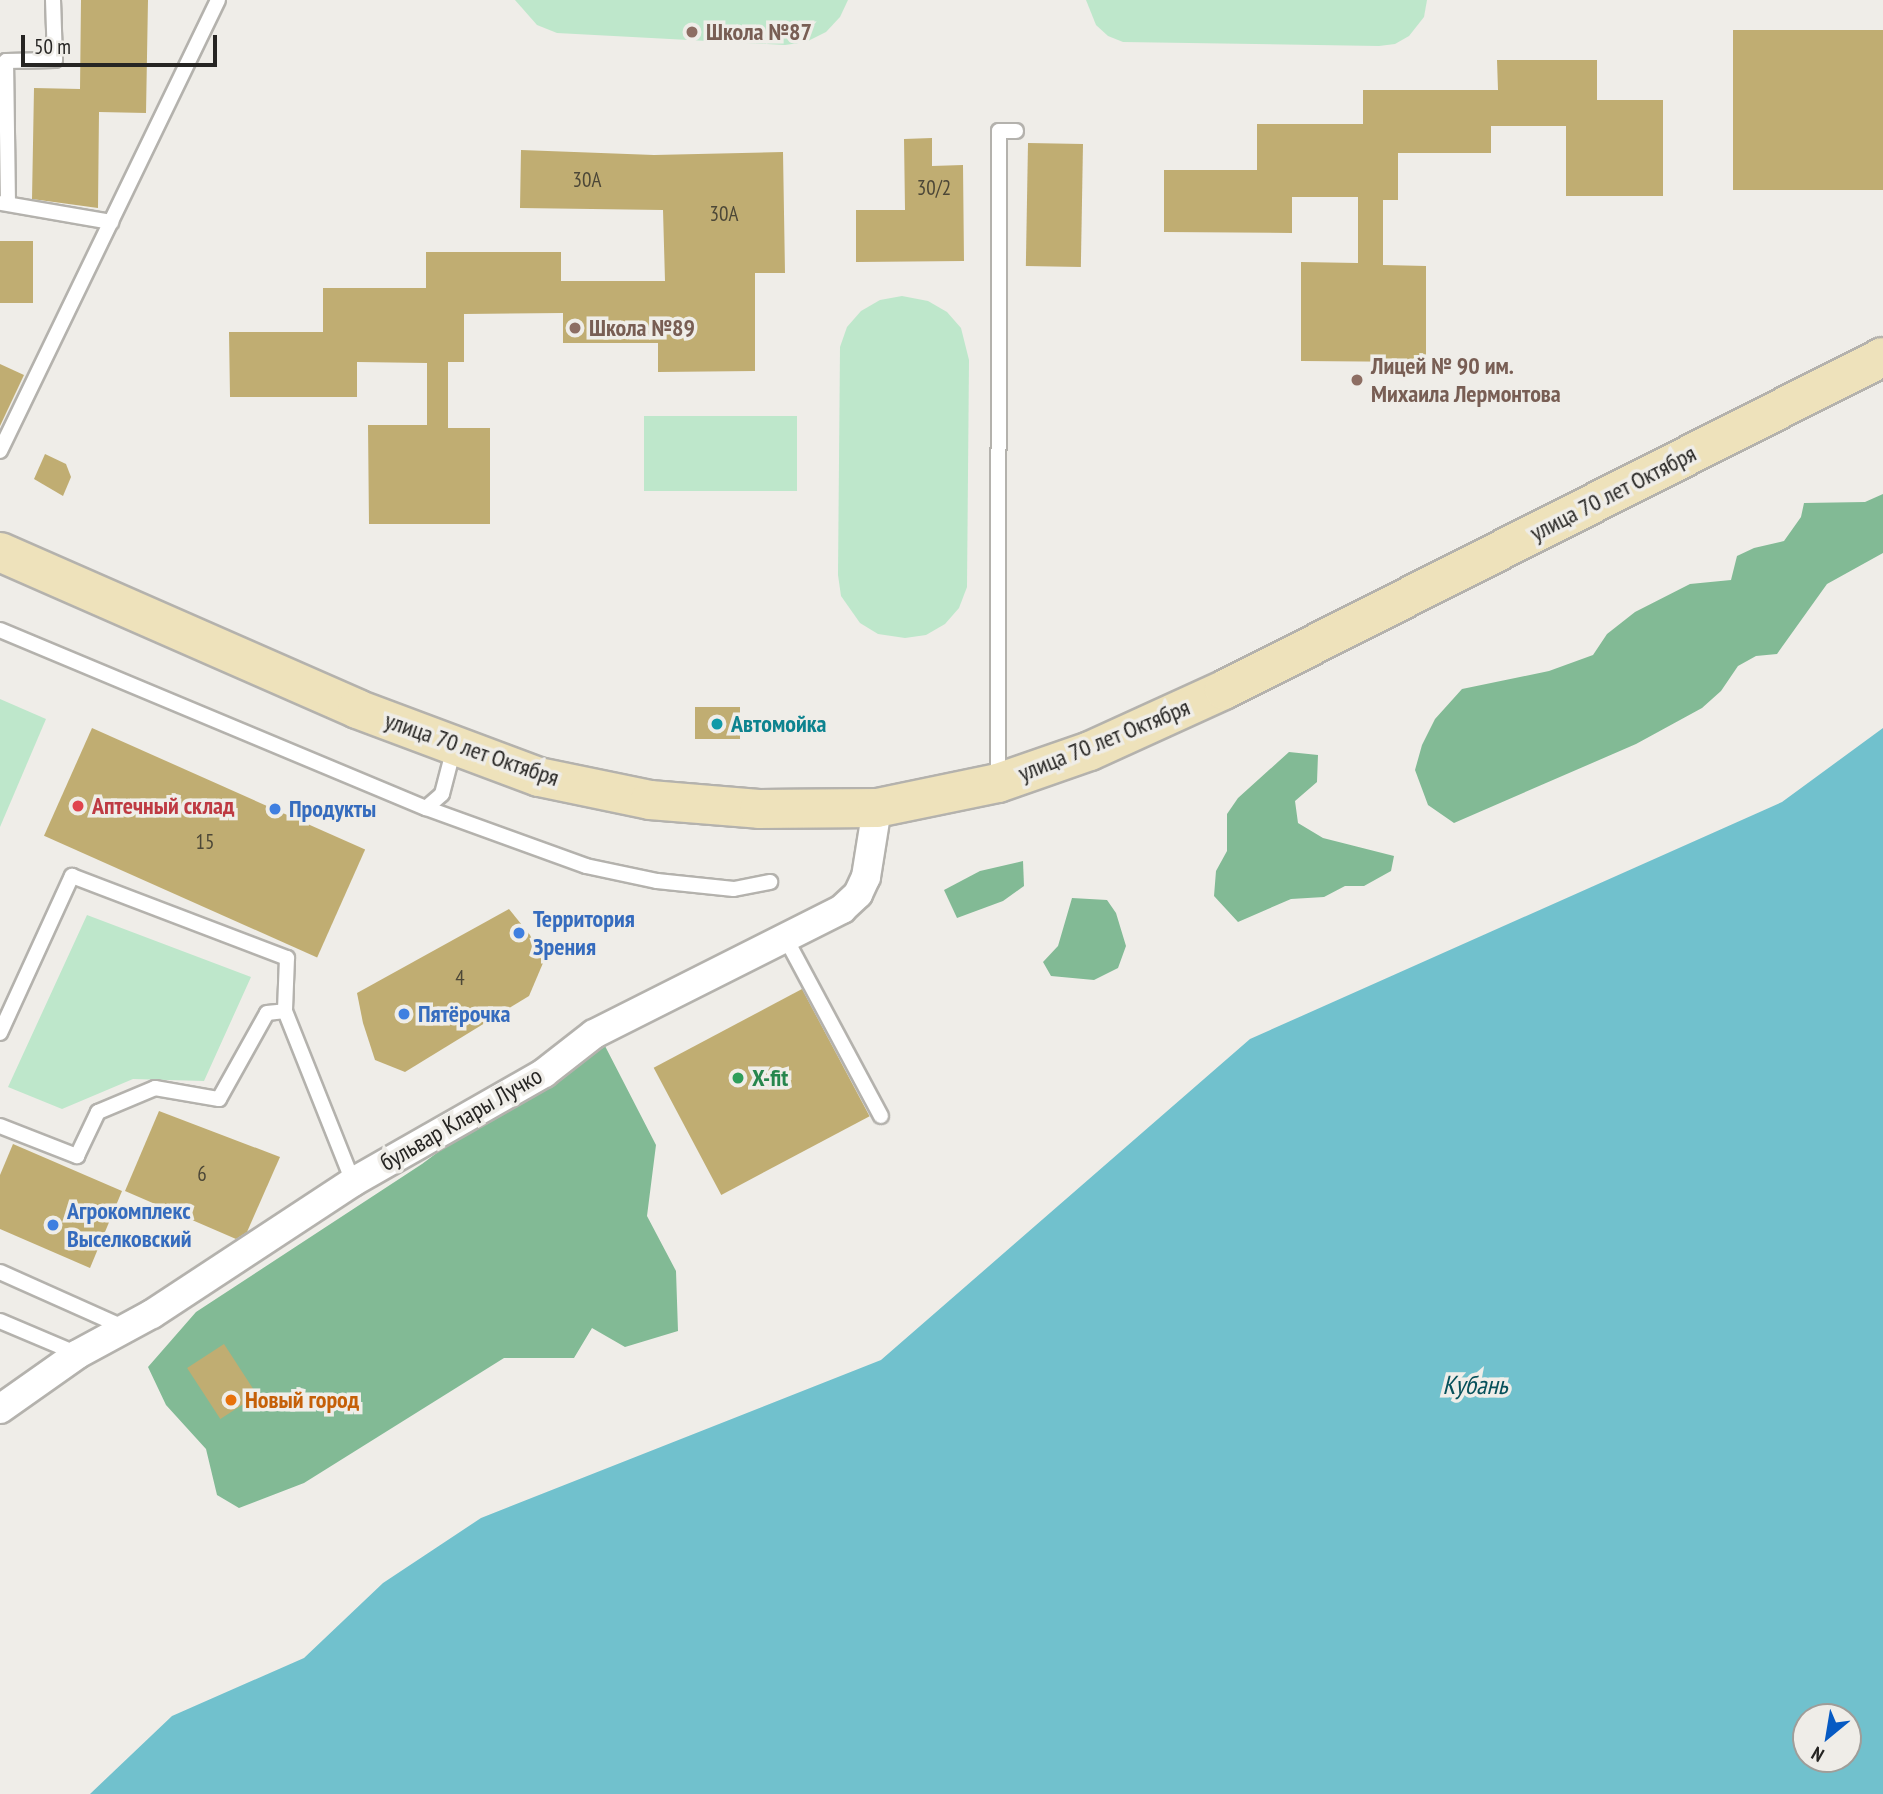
<!DOCTYPE html>
<meta charset="utf-8">
<style>
body{margin:0}
#map{position:relative;width:1883px;height:1794px;overflow:hidden;background:#efede8;font-family:"PT Sans Narrow",sans-serif}
div>[style]{position:absolute}
.green>*{inset:0;background:#bee7cb;transform-origin:0 0}
.forest>*{inset:0;background:#82ba95}
.water>*{inset:0;background:#71c1cd}
.building>*{inset:0;background:#c0ad72;transform-origin:0 0}
.roads{filter:drop-shadow(2px 0 #b4b2ad) drop-shadow(-2px 0 #b4b2ad) drop-shadow(0 2px #b4b2ad) drop-shadow(0 -2px #b4b2ad)}
.service>*{height:14px;margin:-7px;padding:0 7px;transform-origin:7px;border-radius:7px;background:#fff}
.minor>*{height:28px;margin:-14px;padding:0 14px;transform-origin:14px;border-radius:14px;background:#fff}
.secondary>*{height:38px;margin:-19px;padding:0 19px;transform-origin:19px;border-radius:19px;background:#eee2bb}
.dots>*{width:19px;height:19px;translate:-50% -50%;box-sizing:border-box;border:4px solid #efede8;border-radius:50%}
span{translate:-50% -50%;white-space:nowrap;text-align:center;line-height:1.15;-webkit-text-stroke:7px #efede8;paint-order:stroke}
.number-label{font-size:21px;color:#4c4737}
.number-label span{-webkit-text-stroke-width:0}
.education-label{font-size:24px;color:#785e54;font-weight:700}
.left{translate:0 -50%;text-align:left}
.street-label{font-size:24px;color:#262523}
.culture-label{font-size:24px;color:#0d838f;font-weight:700}
.health-label{font-size:24px;color:#be3a42;font-weight:700}
.shop-label{font-size:24px;color:#366cbe;font-weight:700}
.leisure-label{font-size:24px;color:#27864d;font-weight:700}
.food-label{font-size:24px;color:#c56008;font-weight:700}
.water-label{font-size:26px;color:#06505a;font-style:italic}
.north{position:absolute;left:1792px;top:1703px;width:70px;height:70px;box-sizing:border-box;background:#efede8;border:2px solid #9f9d99;border-radius:50%;rotate:210deg;font-size:19px;font-weight:700;line-height:28px;text-align:center;color:#262523}
.north::after{content:'';display:block;margin:auto;width:24px;height:32px;background:#065ac3;clip-path:polygon(50% 0,100% 100%,50% 72%,0 100%)}
.scale{position:absolute;left:21px;top:35px;width:196px;height:32px;box-sizing:border-box;border:4px solid #262523;border-top:0;padding-left:9px;font-size:21px;line-height:24px;white-space:nowrap;color:#262523;-webkit-text-stroke:5px #efede8;paint-order:stroke}
</style>
<div id="map">
<div class="green">
<i style="clip-path:polygon(515px 0,848px 0,840px 17px,826px 32px,806px 42px,785px 45px,557px 33px,537px 25px)"></i>
<i style="clip-path:polygon(1086px 0,1427px 0,1424px 17px,1409px 36px,1395px 44px,1379px 46px,1123px 42px,1108px 36px,1096px 25px)"></i>
<i style="clip-path:polygon(902px 296px,928px 301px,947px 312px,961px 328px,969px 360px,967px 587px,959px 608px,945px 624px,926px 635px,905px 638px,878px 634px,860px 623px,841px 596px,838px 575px,840px 347px,847px 327px,861px 311px,880px 300px)"></i>
<i style="left:644px;top:416px;width:153px;height:75px"></i>
<i style="clip-path:polygon(0 699px,46px 719px,0 827px)"></i>
<i style="clip-path:polygon(87px 915px,251px 977px,204px 1081px,133px 1079px,62px 1109px,8px 1087px)"></i>
</div>
<div class="forest">
<i style="clip-path:polygon(1883px 494px,1883px 553px,1827px 584px,1777px 654px,1756px 656px,1738px 666px,1721px 691px,1702px 708px,1636px 744px,1454px 823px,1428px 805px,1415px 770px,1422px 745px,1435px 719px,1462px 689px,1549px 671px,1593px 655px,1607px 634px,1635px 612px,1690px 584px,1731px 580px,1737px 556px,1754px 548px,1784px 541px,1801px 517px,1804px 503px,1865px 502px)"></i>
<i style="clip-path:polygon(1289px 752px,1318px 755px,1317px 782px,1295px 801px,1298px 823px,1323px 838px,1394px 856px,1391px 871px,1364px 886px,1345px 886px,1324px 897px,1291px 899px,1238px 922px,1214px 896px,1216px 871px,1227px 851px,1227px 814px,1238px 798px)"></i>
<i style="clip-path:polygon(1023px 861px,1024px 886px,1003px 901px,957px 918px,944px 890px,980px 871px)"></i>
<i style="clip-path:polygon(1072px 898px,1107px 900px,1116px 913px,1126px 946px,1118px 968px,1094px 980px,1051px 976px,1043px 962px,1058px 946px)"></i>
<i style="clip-path:polygon(605px 1046px,656px 1145px,647px 1216px,676px 1271px,678px 1331px,625px 1347px,592px 1328px,574px 1358px,504px 1358px,304px 1483px,239px 1508px,217px 1495px,206px 1449px,166px 1405px,148px 1367px,196px 1312px,422px 1164px,505px 1102px)"></i>
</div>
<div class="water">
<i style="clip-path:polygon(evenodd,1883px 728px,1883px 1794px,90px 1794px,172px 1716px,304px 1658px,383px 1583px,481px 1518px,881px 1360px,1250px 1039px,1782px 802px,1883px 728px,1806px 1717px,1848px 1717px,1848px 1759px,1806px 1759px,1806px 1717px)"></i>
</div>
<div class="building">
<i style="clip-path:polygon(81px 0,148px 0,146px 113px,99px 112px,98px 208px,32px 199px,34px 88px,80px 89px)"></i>
<i style="left:1733px;top:30px;width:150px;height:160px"></i>
<i style="clip-path:polygon(1497px 60px,1597px 60px,1597px 100px,1663px 100px,1663px 196px,1566px 196px,1566px 126px,1491px 126px,1491px 153px,1398px 153px,1398px 200px,1383px 200px,1383px 265px,1426px 266px,1426px 362px,1301px 361px,1301px 262px,1358px 263px,1358px 197px,1292px 197px,1292px 233px,1164px 232px,1164px 170px,1257px 170px,1257px 124px,1363px 124px,1363px 90px,1498px 90px)"></i>
<i style="clip-path:polygon(932px 138px,932px 166px,963px 165px,964px 261px,856px 262px,856px 210px,905px 210px,904px 139px)"></i>
<i style="left:1028px;top:143px;width:55px;height:123px;rotate:1deg"></i>
<i style="clip-path:polygon(521px 150px,654px 155px,783px 152px,785px 273px,755px 273px,755px 371px,658px 372px,658px 343px,563px 343px,563px 313px,464px 314px,464px 362px,448px 362px,448px 428px,490px 428px,490px 524px,369px 524px,368px 425px,427px 425px,427px 363px,357px 362px,357px 397px,230px 397px,229px 332px,323px 332px,323px 288px,426px 288px,426px 252px,561px 252px,561px 281px,665px 281px,663px 210px,520px 208px)"></i>
<i style="left:0;top:241px;width:33px;height:62px"></i>
<i style="clip-path:polygon(0 364px,24px 375px,0 426px)"></i>
<i style="clip-path:polygon(45px 454px,66px 464px,71px 477px,63px 496px,34px 479px)"></i>
<i style="left:740px;top:707px;width:32px;height:45px;rotate:90deg"></i>
<i style="left:92px;top:728px;width:299px;height:118px;rotate:24deg"></i>
<i style="clip-path:polygon(509px 909px,530px 935px,543px 963px,529px 996px,405px 1072px,375px 1060px,363px 1023px,357px 993px)"></i>
<i style="left:802px;top:989px;width:144px;height:168px;rotate:62deg"></i>
<i style="clip-path:polygon(159px 1111px,280px 1157px,247px 1232px,236px 1239px,125px 1191px)"></i>
<i style="clip-path:polygon(13px 1144px,122px 1191px,90px 1268px,0 1229px,0 1175px)"></i>
<i style="left:224px;top:1344px;width:61px;height:44px;rotate:57deg"></i>
</div>
<div class="roads">
<div class="service">
<i style="left:1px;top:203px;width:112px;rotate:9.8deg"></i>
<i style="left:8px;top:203px;width:142px;rotate:-90.8deg"></i>
<i style="left:6px;top:61px;width:49px;rotate:-1.2deg"></i>
<i style="left:55px;top:60px;width:60px;rotate:-91.9deg"></i>
<i style="left:0;top:451px;width:501px;rotate:-64.2deg"></i>
<i style="left:0;top:630px;width:462px;rotate:22.7deg"></i>
<i style="left:426px;top:808px;width:21px;rotate:-41deg"></i>
<i style="left:442px;top:794px;width:48px;rotate:-75.4deg"></i>
<i style="left:998px;top:782px;width:651px;rotate:-89.91deg"></i>
<i style="left:999px;top:131px;width:17px"></i>
<i style="left:426px;top:808px;width:170px;rotate:19.9deg"></i>
<i style="left:586px;top:866px;width:73px;rotate:11.9deg"></i>
<i style="left:657px;top:881px;width:77px;rotate:5.9deg"></i>
<i style="left:734px;top:889px;width:37px;rotate:-11deg"></i>
<i style="left:785px;top:937px;width:203px;rotate:61.8deg"></i>
<i style="left:0;top:1033px;width:173px;rotate:-65.4deg"></i>
<i style="left:72px;top:876px;width:230px;rotate:20.9deg"></i>
<i style="left:287px;top:958px;width:53px;rotate:92.2deg"></i>
<i style="left:285px;top:1011px;width:184px;rotate:68.3deg"></i>
<i style="left:0;top:1126px;width:83px;rotate:21.3deg"></i>
<i style="left:77px;top:1156px;width:49px;rotate:-64.5deg"></i>
<i style="left:98px;top:1112px;width:62px;rotate:-22.8deg"></i>
<i style="left:155px;top:1088px;width:65px;rotate:9.8deg"></i>
<i style="left:219px;top:1099px;width:98px;rotate:-60.8deg"></i>
<i style="left:267px;top:1013px;width:18px;rotate:-6deg"></i>
<i style="left:0;top:1272px;width:137px;rotate:24.1deg"></i>
<i style="left:0;top:1321px;width:85px;rotate:22.9deg"></i>
</div>
<div class="minor">
<i style="left:0;top:1409px;width:95px;rotate:-35.2deg"></i>
<i style="left:78px;top:1354px;width:84px;rotate:-28.4deg"></i>
<i style="left:152px;top:1314px;width:240px;rotate:-33.3deg"></i>
<i style="left:353px;top:1182px;width:220px;rotate:-29.7deg"></i>
<i style="left:544px;top:1073px;width:63px;rotate:-38deg"></i>
<i style="left:594px;top:1034px;width:278px;rotate:-26.7deg"></i>
<i style="left:842px;top:909px;width:22px;rotate:-43deg"></i>
<i style="left:858px;top:894px;width:19px;rotate:-65deg"></i>
<i style="left:866px;top:877px;width:70px;rotate:-80.9deg"></i>
</div>
<div class="secondary">
<i style="left:0;top:552px;width:390px;rotate:23.7deg"></i>
<i style="left:357px;top:709px;width:194px;rotate:20.5deg"></i>
<i style="left:539px;top:777px;width:113px;rotate:11.7deg"></i>
<i style="left:650px;top:800px;width:109px;rotate:4.7deg"></i>
<i style="left:759px;top:809px;width:118px;rotate:-0.5deg"></i>
<i style="left:877px;top:808px;width:124px;rotate:-11.7deg"></i>
<i style="left:998px;top:783px;width:97px;rotate:-19.2deg"></i>
<i style="left:1090px;top:751px;width:147px;rotate:-24.5deg"></i>
<i style="left:1224px;top:690px;width:738px;rotate:-26.81deg"></i>
</div>
</div>
<div class="dots">
<i style="left:692px;top:32px;background:#8d6e63"></i>
<i style="left:575px;top:328px;background:#8d6e63"></i>
<i style="left:1357px;top:380px;background:#8d6e63"></i>
<i style="left:717px;top:724px;background:#0f9aa8"></i>
<i style="left:78px;top:806px;background:#e0444e"></i>
<i style="left:275px;top:809px;background:#3f7fe0"></i>
<i style="left:519px;top:933px;background:#3f7fe0"></i>
<i style="left:404px;top:1014px;background:#3f7fe0"></i>
<i style="left:738px;top:1078px;background:#2e9e5b"></i>
<i style="left:53px;top:1225px;background:#3f7fe0"></i>
<i style="left:231px;top:1400px;background:#e8710a"></i>
</div>
<div class="number-label">
<span style="left:587px;top:180px">30А</span>
<span style="left:934px;top:188px">30/2</span>
<span style="left:724px;top:214px">30А</span>
<span style="left:205px;top:842px">15</span>
<span style="left:460px;top:978px">4</span>
<span style="left:202px;top:1174px">6</span>
</div>
<div class="education-label">
<span class="left" style="left:706px;top:32px">Школа №87</span>
<span class="left" style="left:589px;top:328px">Школа №89</span>
<span class="left" style="left:1371px;top:380px">Лицей № 90 им.<br>Михаила Лермонтова</span>
</div>
<div class="street-label">
<span style="left:1613px;top:493px;rotate:-27deg">улица 70 лет Октября</span>
<span style="left:1104px;top:740px;rotate:-22deg">улица 70 лет Октября</span>
<span style="left:472px;top:749px;rotate:19deg">улица 70 лет Октября</span>
<span style="left:461px;top:1119px;rotate:-30deg">бульвар Клары Лучко</span>
</div>
<div class="culture-label">
<span class="left" style="left:731px;top:724px">Автомойка</span>
</div>
<div class="health-label">
<span class="left" style="left:92px;top:806px">Аптечный склад</span>
</div>
<div class="shop-label">
<span class="left" style="left:289px;top:809px">Продукты</span>
<span class="left" style="left:533px;top:933px">Территория<br>Зрения</span>
<span class="left" style="left:418px;top:1014px">Пятёрочка</span>
<span class="left" style="left:67px;top:1225px">Агрокомплекс<br>Выселковский</span>
</div>
<div class="leisure-label">
<span class="left" style="left:752px;top:1078px">X-fit</span>
</div>
<div class="food-label">
<span class="left" style="left:245px;top:1400px">Новый город</span>
</div>
<div class="water-label">
<span style="left:1475px;top:1385px">Кубань</span>
</div>
<div class="north">N</div>
<div class="scale">50 m</div>
</div>
